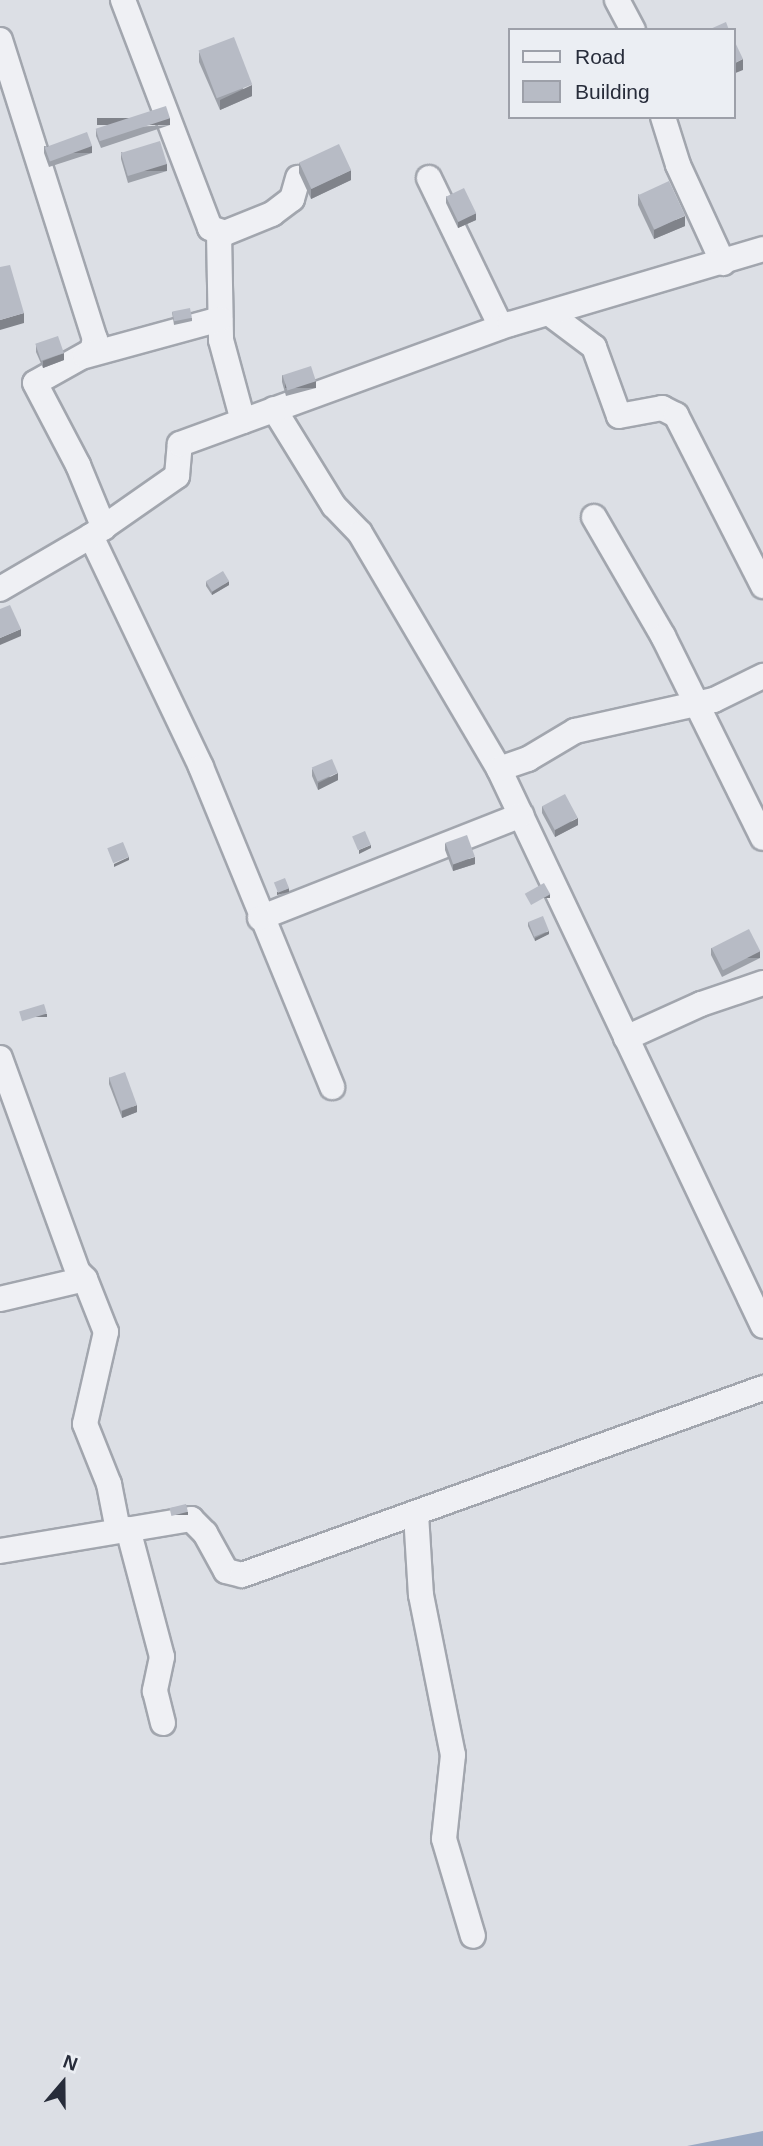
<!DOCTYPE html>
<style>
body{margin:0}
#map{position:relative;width:763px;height:2146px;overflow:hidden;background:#dcdfe5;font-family:Arial,sans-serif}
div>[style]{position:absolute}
.water>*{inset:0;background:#9aa9c3}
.roads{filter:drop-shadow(2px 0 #a2a6ae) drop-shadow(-2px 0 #a2a6ae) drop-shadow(0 2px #a2a6ae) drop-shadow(0 -2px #a2a6ae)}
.minor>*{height:24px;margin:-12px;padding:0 12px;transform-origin:12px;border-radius:12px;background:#eff0f4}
.wall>*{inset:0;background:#9da1a9}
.shaded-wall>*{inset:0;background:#80838a;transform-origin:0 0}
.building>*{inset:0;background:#b7bbc5;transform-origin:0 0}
span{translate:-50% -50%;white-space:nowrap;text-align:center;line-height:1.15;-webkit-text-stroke:5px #ebeef3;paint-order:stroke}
.legend{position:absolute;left:508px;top:28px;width:228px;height:91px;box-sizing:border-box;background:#ebeef3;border:2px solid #9da0a9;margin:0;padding:9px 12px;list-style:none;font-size:21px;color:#272c3a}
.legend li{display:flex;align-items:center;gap:14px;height:35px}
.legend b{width:35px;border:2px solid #9da0a9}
.north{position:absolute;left:28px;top:2048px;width:70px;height:70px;-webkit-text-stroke:5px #ebeef3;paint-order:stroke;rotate:20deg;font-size:19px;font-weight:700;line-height:28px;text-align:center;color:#272c3a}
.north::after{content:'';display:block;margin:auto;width:24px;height:32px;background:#272c3a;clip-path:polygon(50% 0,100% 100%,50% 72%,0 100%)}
</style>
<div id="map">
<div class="water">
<i style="clip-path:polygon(763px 2131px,763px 2146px,687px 2146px)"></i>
</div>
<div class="roads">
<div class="minor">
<i style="left:123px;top:0;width:244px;rotate:69.1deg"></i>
<i style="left:210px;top:228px;width:16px;rotate:18deg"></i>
<i style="left:225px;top:233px;width:51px;rotate:-22deg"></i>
<i style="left:272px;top:214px;width:25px;rotate:-37deg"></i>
<i style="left:292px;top:199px;width:22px;rotate:-74deg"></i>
<i style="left:617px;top:0;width:34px;rotate:62deg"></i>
<i style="left:0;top:40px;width:314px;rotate:72.4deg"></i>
<i style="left:95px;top:339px;width:12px;rotate:104deg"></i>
<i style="left:92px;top:351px;width:65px;rotate:150.7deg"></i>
<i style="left:35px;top:383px;width:93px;rotate:62.3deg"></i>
<i style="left:78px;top:465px;width:68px;rotate:67.6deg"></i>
<i style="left:663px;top:117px;width:50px;rotate:72.6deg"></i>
<i style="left:678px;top:165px;width:108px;rotate:65.3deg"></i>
<i style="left:429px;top:178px;width:165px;rotate:64.2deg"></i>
<i style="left:219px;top:233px;width:107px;rotate:88.9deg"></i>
<i style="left:221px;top:340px;width:84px;rotate:74.8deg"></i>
<i style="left:550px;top:314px;width:55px;rotate:36.9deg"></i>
<i style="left:594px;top:347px;width:73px;rotate:70.1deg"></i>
<i style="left:619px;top:416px;width:44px;rotate:-10.5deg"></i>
<i style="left:662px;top:408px;width:16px;rotate:27deg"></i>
<i style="left:676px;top:415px;width:192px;rotate:63deg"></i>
<i style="left:85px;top:356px;width:140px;rotate:-15.3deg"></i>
<i style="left:274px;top:409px;width:114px;rotate:58.3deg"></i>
<i style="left:334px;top:506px;width:37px;rotate:46deg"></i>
<i style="left:360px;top:533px;width:274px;rotate:59.5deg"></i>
<i style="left:499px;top:769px;width:616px;rotate:64.64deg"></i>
<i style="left:594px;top:517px;width:138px;rotate:59.9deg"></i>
<i style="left:663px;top:636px;width:225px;rotate:63.7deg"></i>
<i style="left:91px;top:536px;width:256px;rotate:64.5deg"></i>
<i style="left:201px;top:767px;width:346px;rotate:67.7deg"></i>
<i style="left:0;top:589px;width:105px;rotate:-30.2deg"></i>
<i style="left:91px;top:536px;width:105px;rotate:-34.9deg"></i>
<i style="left:177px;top:476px;width:32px;rotate:-85deg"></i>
<i style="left:180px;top:444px;width:351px;rotate:-20deg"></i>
<i style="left:510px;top:324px;width:264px;rotate:-16.5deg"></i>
<i style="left:499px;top:769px;width:31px;rotate:-19deg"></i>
<i style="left:528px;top:759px;width:55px;rotate:-30.8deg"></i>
<i style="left:575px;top:731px;width:142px;rotate:-12.6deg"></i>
<i style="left:714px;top:700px;width:55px;rotate:-26.1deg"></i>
<i style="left:260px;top:918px;width:281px;rotate:-21.5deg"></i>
<i style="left:626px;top:1038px;width:82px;rotate:-24.4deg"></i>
<i style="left:701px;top:1004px;width:65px;rotate:-18.7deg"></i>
<i style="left:0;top:1058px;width:228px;rotate:70deg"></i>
<i style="left:78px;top:1272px;width:10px;rotate:45deg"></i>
<i style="left:0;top:1299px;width:87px;rotate:-13.2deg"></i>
<i style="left:85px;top:1279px;width:57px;rotate:68.4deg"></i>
<i style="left:106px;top:1332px;width:94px;rotate:102.9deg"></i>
<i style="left:85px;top:1424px;width:65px;rotate:68.2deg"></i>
<i style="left:109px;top:1484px;width:47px;rotate:78.9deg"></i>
<i style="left:416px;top:1514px;width:81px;rotate:86.5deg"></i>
<i style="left:421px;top:1595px;width:163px;rotate:78.7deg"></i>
<i style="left:453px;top:1755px;width:84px;rotate:96.1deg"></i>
<i style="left:444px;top:1839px;width:101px;rotate:73.4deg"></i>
<i style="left:128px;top:1529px;width:132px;rotate:75.1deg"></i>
<i style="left:162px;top:1657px;width:35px;rotate:102deg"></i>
<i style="left:155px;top:1691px;width:33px;rotate:76deg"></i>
<i style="left:0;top:1551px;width:194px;rotate:-9.5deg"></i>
<i style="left:191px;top:1519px;width:20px;rotate:45deg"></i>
<i style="left:205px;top:1533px;width:43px;rotate:61.1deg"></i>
<i style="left:226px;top:1571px;width:16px;rotate:14deg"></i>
<i style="left:242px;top:1575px;width:554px;rotate:-19.74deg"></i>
</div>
</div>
<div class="wall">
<i style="clip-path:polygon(199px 52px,252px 96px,220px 110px,199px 62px)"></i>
<i style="clip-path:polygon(170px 125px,101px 148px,96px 136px,96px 129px)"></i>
<i style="clip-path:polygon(44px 146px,92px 153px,49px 167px,44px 153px)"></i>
<i style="clip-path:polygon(121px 152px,167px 171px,128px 183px,121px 159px)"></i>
<i style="clip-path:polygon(299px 163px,351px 180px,311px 199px,299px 173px)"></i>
<i style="clip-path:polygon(638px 194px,685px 226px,654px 239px,638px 205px)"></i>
<i style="clip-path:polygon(446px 196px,476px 220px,458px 228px,446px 203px)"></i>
<i style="clip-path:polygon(172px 312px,192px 318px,192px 321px,174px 325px)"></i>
<i style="clip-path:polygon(36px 345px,64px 360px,43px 368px,36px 352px)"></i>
<i style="clip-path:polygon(282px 375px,316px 388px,286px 396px,282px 382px)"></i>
<i style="clip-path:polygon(206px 582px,229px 585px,212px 595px,206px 586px)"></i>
<i style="clip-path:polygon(312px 769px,338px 780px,318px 790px,312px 776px)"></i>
<i style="clip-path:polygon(542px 806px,578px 825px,555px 837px,542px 813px)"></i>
<i style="clip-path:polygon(445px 843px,475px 864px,453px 871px,445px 850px)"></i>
<i style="clip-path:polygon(528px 922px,549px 934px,535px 941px,528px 926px)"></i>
<i style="clip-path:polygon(711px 948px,760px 958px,722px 977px,711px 955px)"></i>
<i style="clip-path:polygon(109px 1077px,137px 1112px,122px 1118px,109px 1084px)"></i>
</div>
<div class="shaded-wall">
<i style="clip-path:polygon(743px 59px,743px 70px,733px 74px,733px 64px)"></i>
<i style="clip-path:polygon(252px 85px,252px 96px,220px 110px,220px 100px)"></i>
<i style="left:170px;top:118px;width:7px;height:73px;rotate:90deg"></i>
<i style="left:92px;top:146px;width:7px;height:45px;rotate:90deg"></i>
<i style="left:167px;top:164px;width:7px;height:41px;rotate:90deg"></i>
<i style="clip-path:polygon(351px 170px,351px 180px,311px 199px,311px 189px)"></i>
<i style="clip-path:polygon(476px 213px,476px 220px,458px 228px,458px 221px)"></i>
<i style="clip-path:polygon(685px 216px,685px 226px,654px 239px,654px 229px)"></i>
<i style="clip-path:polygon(24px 313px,24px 323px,0 330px,0 320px)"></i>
<i style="clip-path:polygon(64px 353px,64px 360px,43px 368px,43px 361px)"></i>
<i style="left:316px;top:381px;width:7px;height:31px;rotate:90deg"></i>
<i style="clip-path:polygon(229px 581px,229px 585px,212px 595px,212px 592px)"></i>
<i style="clip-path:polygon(21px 629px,21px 636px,0 645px,0 638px)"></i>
<i style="clip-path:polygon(338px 773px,338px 780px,318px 790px,318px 783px)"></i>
<i style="clip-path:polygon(578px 818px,578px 825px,555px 837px,555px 830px)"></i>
<i style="clip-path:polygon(371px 845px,371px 848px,359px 854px,359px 850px)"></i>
<i style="clip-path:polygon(129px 857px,129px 860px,114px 867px,114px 864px)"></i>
<i style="clip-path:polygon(475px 857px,475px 864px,453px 871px,453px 864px)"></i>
<i style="clip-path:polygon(289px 888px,289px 892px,277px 895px,277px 892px)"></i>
<i style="left:550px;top:894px;width:4px;height:22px;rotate:90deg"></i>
<i style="clip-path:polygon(549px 931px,549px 934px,535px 941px,535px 938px)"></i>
<i style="left:760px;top:951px;width:7px;height:42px;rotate:90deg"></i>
<i style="left:47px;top:1014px;width:3px;height:26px;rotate:90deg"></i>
<i style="clip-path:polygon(137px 1105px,137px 1112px,122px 1118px,122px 1111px)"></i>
<i style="left:188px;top:1512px;width:3px;height:16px;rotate:90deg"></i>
</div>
<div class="building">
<i style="clip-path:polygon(726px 22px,729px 30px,708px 30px)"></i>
<i style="left:234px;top:37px;width:51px;height:38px;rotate:69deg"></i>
<i style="clip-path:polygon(733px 38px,743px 59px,733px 64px)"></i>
<i style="left:166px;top:106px;width:13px;height:74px;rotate:72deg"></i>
<i style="left:87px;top:132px;width:15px;height:45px;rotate:70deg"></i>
<i style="left:160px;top:141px;width:24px;height:41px;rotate:73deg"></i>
<i style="left:339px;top:144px;width:29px;height:44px;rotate:65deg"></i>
<i style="left:669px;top:181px;width:38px;height:34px;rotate:65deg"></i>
<i style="left:464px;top:188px;width:28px;height:20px;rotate:64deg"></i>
<i style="clip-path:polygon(10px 265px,24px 313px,0 320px,0 267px)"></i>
<i style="left:190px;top:308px;width:10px;height:18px;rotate:79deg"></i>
<i style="left:58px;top:336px;width:18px;height:24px;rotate:71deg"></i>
<i style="left:311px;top:366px;width:16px;height:30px;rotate:72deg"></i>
<i style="left:223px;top:571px;width:12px;height:20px;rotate:59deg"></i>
<i style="clip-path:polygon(10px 605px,21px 629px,0 638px,0 609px)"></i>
<i style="left:332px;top:759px;width:15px;height:22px;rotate:67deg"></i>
<i style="left:565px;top:794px;width:27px;height:26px;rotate:62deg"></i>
<i style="left:365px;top:831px;width:15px;height:14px;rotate:67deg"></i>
<i style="left:467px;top:835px;width:23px;height:23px;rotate:70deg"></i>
<i style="left:123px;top:842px;width:16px;height:17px;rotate:68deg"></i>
<i style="left:285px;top:878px;width:11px;height:12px;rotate:68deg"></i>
<i style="left:544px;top:883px;width:13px;height:22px;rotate:61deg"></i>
<i style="left:543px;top:916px;width:16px;height:16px;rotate:68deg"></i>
<i style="left:749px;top:929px;width:25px;height:42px;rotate:63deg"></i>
<i style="left:44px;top:1004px;width:10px;height:26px;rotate:73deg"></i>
<i style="left:125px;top:1072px;width:35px;height:17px;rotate:70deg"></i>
<i style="left:186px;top:1504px;width:8px;height:17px;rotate:76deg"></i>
</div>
<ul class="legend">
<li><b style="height:9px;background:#eff0f4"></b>Road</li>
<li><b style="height:19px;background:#b7bbc5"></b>Building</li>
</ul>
<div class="north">N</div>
</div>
